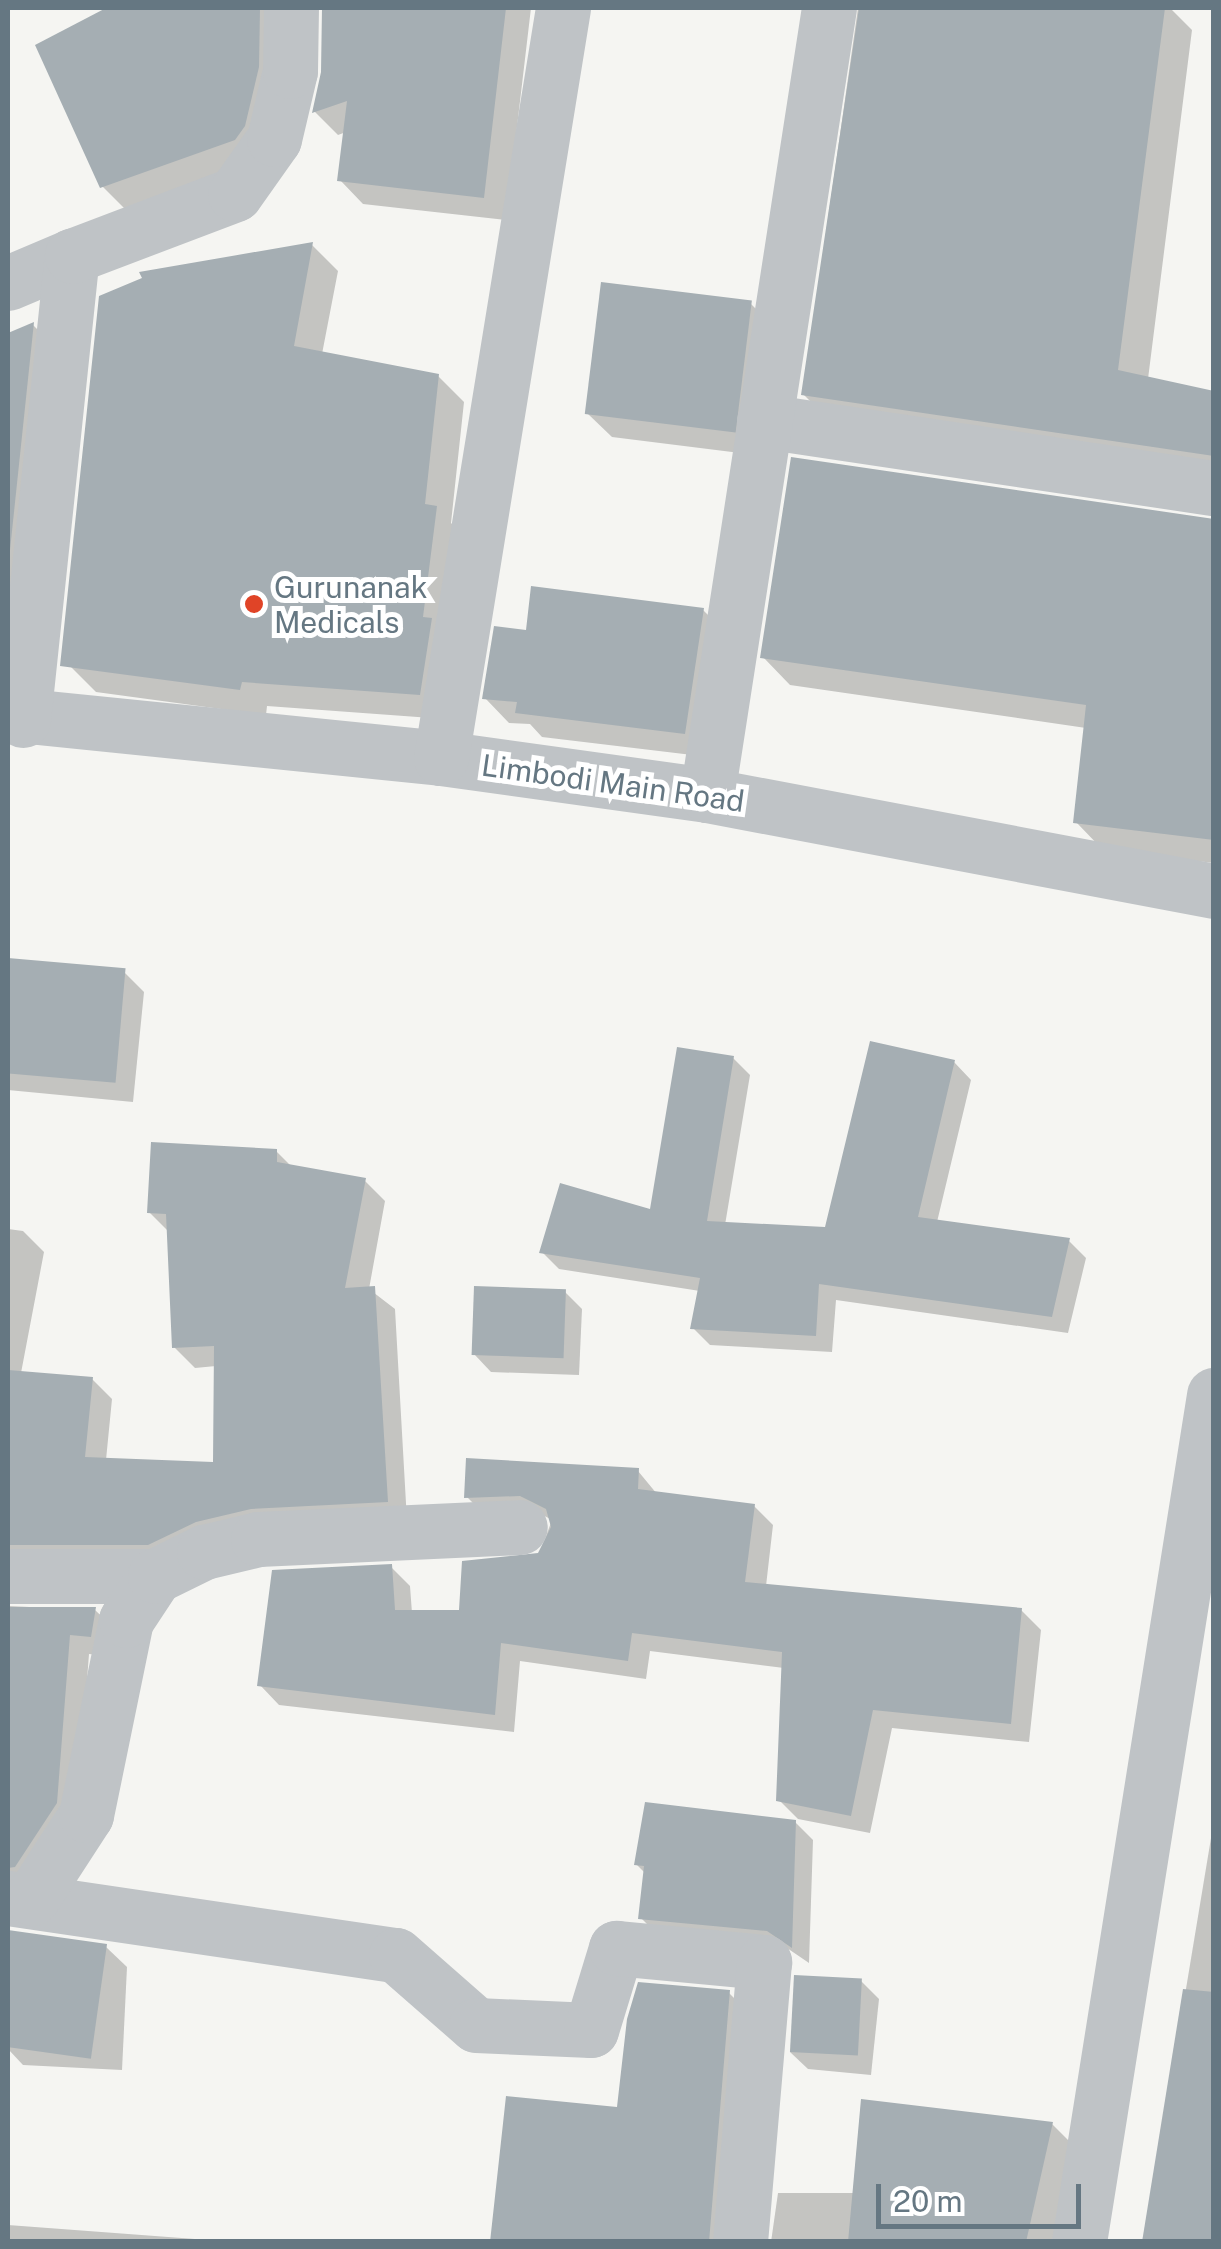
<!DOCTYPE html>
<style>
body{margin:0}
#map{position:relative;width:1221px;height:2249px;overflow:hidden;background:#f5f5f2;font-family:"Public Sans",sans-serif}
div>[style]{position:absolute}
.shadow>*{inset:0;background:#0003}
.building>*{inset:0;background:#a5aeb3;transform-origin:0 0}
.street>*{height:55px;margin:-27.5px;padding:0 27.5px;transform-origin:27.5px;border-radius:27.5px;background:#bfc3c6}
.dots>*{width:28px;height:28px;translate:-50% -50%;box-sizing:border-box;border:5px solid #fff;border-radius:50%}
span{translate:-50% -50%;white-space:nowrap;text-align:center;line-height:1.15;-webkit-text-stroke:10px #fff;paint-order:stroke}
.poi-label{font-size:30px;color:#657782}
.left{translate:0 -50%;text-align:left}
.street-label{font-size:30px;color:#657782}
.frame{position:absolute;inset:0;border:10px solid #657782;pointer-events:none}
.scale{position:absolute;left:876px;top:2184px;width:205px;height:45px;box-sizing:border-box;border:5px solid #657782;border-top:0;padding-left:12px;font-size:30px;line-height:35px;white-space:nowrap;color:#657782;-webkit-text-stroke:8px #fff;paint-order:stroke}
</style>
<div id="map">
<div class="shadow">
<i style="clip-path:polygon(112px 8px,296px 8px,258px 163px,126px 210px,103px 187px,38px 46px)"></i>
<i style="clip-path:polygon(325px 8px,531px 8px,506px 220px,363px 204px,340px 180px,346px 132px,338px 135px,315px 112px,324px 72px)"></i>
<i style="clip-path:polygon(858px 8px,1170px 8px,1192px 30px,1148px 379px,1214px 394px,1214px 479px,831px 422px,803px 394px)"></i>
<i style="clip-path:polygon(312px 245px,338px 271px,322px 354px,438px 376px,464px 402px,451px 523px,462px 534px,445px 719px,267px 706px,266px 715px,96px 692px,70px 666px)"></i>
<i style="clip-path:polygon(751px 304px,775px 328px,756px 455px,612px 437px,587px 413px)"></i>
<i style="clip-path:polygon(33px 325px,60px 352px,8px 675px,8px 335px)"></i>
<i style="clip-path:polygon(1214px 521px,1214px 863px,1103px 850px,1076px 822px,1086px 728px,790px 685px,763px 657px)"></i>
<i style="clip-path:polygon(703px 610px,728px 635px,709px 757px,542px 737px,530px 724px,509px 723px,485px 698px,528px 632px)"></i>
<i style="clip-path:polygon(8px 960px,124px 972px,144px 992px,133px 1102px,8px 1090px)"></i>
<i style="clip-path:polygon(733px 1058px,750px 1075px,725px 1225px,827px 1230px,954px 1062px,971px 1080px,937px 1222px,1069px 1241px,1086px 1258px,1068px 1333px,836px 1300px,832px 1352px,710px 1345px,693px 1328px,700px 1291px,559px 1269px,542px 1252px,652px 1212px)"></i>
<i style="clip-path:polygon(276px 1151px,292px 1167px,364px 1180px,385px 1201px,369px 1289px,395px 1309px,407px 1521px,8px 1577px,8px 1229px,23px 1231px,44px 1252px,21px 1373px,92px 1379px,112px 1399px,106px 1460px,215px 1465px,216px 1366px,195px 1368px,174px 1347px,170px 1233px,149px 1212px)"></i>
<i style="clip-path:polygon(565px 1292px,582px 1309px,579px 1375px,491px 1372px,474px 1354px)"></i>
<i style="clip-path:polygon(638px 1471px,657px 1494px,754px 1506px,773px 1525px,766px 1586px,1021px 1610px,1041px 1630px,1029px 1742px,892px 1728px,870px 1833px,798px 1819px,779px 1800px,784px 1668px,650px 1651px,646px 1679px,520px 1661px,514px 1732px,279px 1705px,260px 1685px,391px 1567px,410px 1586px,412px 1613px,462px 1612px,539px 1555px,552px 1520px,541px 1514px,486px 1516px,467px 1497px)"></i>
<i style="clip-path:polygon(8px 1606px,95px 1610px,116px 1630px,110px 1656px,89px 1654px,76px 1824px,8px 1901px)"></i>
<i style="clip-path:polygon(1214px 1820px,1214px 2242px,1144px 2242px)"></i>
<i style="clip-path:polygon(795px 1822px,813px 1840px,809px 1963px,787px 1948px,658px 1935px,641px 1918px,645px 1873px,637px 1865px)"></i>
<i style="clip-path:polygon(8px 1932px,106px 1947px,127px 1967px,122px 2070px,23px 2065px,8px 2049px)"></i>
<i style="clip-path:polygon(861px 1981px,879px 1999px,871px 2075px,808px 2069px,790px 2052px)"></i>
<i style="clip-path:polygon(729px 1993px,752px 2016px,733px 2242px,496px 2242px)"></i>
<i style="clip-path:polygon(1052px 2124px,1075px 2147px,1053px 2242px,771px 2242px,778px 2193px,855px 2193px)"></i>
<i style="clip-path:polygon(8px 2225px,195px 2239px,198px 2242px,8px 2242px)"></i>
</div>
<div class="building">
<i style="clip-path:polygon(106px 8px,260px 8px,259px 67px,245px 126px,235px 140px,100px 188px,35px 45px)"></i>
<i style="clip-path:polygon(322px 8px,506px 8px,484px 198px,337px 181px,347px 101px,312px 113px,321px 72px)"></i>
<i style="clip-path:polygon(859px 8px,1165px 8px,1118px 370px,1214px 391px,1214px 456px,801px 395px)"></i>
<i style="clip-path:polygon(313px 242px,294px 346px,439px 374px,425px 504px,437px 506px,423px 617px,432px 618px,420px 695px,242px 682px,240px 690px,60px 666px,99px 296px,142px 278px,139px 272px)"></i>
<i style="left:601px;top:282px;width:152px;height:133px;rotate:7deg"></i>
<i style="clip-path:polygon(34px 322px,8px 569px,8px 333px)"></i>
<i style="clip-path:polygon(791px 457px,1214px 519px,1214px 840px,1073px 823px,1086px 705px,760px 658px)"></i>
<i style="clip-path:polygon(531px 586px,704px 608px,685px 734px,515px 713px,517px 702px,482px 699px,494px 626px,526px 630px)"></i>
<i style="left:8px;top:958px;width:118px;height:115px;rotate:5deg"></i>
<i style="clip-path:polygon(870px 1041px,955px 1060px,918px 1217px,1070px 1238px,1052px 1317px,819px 1284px,816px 1336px,690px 1329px,700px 1278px,539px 1253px,560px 1183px,650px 1209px,677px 1047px,734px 1056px,707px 1221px,825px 1227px)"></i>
<i style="clip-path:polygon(151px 1142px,277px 1149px,277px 1162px,366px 1178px,345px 1288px,375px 1286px,388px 1502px,251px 1509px,196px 1522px,148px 1545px,8px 1545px,8px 1370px,93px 1377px,85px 1457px,213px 1462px,214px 1346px,172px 1348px,166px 1214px,147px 1213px)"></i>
<i style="left:474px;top:1286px;width:92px;height:69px;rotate:2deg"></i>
<i style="clip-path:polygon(466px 1458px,639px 1468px,638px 1489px,755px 1504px,745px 1582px,1022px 1608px,1011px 1724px,873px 1710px,851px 1816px,776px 1801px,782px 1652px,632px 1633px,628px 1661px,501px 1643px,495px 1715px,257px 1686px,272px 1570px,392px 1564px,395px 1610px,459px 1610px,462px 1561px,538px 1553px,551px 1527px,546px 1509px,520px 1496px,464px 1498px)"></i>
<i style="clip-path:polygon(8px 1607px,96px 1607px,91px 1637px,70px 1635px,57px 1803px,15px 1867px,8px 1868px)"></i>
<i style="clip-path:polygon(645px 1802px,796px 1820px,792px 1948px,767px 1931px,638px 1919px,644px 1866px,634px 1865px)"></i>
<i style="left:8px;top:1930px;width:100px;height:116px;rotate:8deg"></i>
<i style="left:794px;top:1975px;width:68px;height:77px;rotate:3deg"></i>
<i style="clip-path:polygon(638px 1982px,730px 1990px,709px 2242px,490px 2242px,506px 2096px,617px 2107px,627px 2019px)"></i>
<i style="clip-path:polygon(1183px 1989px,1214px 1992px,1214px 2242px,1142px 2242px)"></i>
<i style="clip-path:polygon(861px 2099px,1053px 2122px,1026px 2242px,848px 2242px)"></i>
</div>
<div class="street">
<i style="left:8px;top:283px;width:69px;rotate:-22.9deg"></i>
<i style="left:764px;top:421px;width:455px;rotate:8.5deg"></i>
<i style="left:8px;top:714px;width:435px;rotate:5.8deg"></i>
<i style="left:441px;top:758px;width:269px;rotate:7.9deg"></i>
<i style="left:707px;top:795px;width:516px;rotate:10.72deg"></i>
<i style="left:23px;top:720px;width:467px;rotate:-84deg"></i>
<i style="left:72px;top:256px;width:174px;rotate:-20.8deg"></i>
<i style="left:235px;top:194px;width:67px;rotate:-54.7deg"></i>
<i style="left:274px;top:139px;width:70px;rotate:-76.8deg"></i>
<i style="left:290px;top:71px;width:63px;rotate:-89.1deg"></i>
<i style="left:441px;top:758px;width:760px;rotate:-80.76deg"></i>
<i style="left:707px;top:795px;width:796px;rotate:-81.19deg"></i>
<i style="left:8px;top:1576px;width:147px"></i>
<i style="left:8px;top:1898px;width:392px;rotate:8.4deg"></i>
<i style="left:396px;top:1955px;width:106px;rotate:41.2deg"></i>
<i style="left:476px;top:2025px;width:115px;rotate:2.5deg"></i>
<i style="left:591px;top:2030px;width:86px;rotate:-73deg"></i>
<i style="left:616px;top:1948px;width:149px;rotate:5.4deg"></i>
<i style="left:764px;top:1962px;width:281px;rotate:94.9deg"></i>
<i style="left:32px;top:1898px;width:99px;rotate:-57deg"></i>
<i style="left:86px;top:1815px;width:199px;rotate:-78.4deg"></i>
<i style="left:126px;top:1620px;width:53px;rotate:-56.6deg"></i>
<i style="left:155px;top:1576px;width:55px;rotate:-26.1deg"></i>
<i style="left:204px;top:1552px;width:56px;rotate:-13.5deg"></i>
<i style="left:258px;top:1539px;width:262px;rotate:-2.6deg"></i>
<i style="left:1079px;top:2242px;width:858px;rotate:-80.94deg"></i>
</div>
<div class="dots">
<i style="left:254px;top:604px;background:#e04427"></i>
</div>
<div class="poi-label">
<span class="left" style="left:274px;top:604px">Gurunanak<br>Medicals</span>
</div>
<div class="street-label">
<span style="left:613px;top:783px;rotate:8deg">Limbodi Main Road</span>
</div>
<div class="frame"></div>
<div class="scale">20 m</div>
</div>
